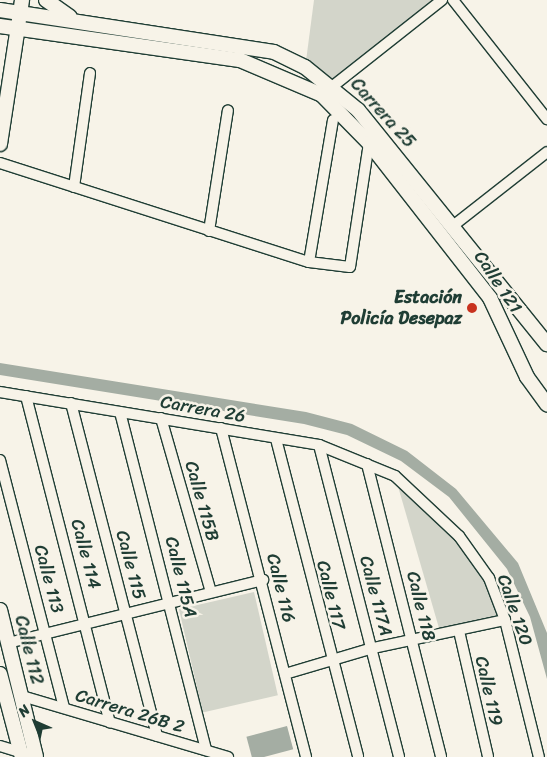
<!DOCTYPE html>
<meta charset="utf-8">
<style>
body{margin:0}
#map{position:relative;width:547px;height:757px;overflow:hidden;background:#f7f3e8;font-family:Sriracha,sans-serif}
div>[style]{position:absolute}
.green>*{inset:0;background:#d3d5ca;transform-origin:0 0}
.water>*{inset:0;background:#a4ada3;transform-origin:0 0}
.roads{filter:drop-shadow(1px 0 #1f3d34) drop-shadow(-1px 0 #1f3d34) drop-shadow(0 1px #1f3d34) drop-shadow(0 -1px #1f3d34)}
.street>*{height:10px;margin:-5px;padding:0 5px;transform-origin:5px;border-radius:5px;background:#f7f3e8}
.secondary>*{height:14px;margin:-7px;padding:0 7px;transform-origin:7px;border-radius:7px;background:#f7f3e8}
.dots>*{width:14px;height:14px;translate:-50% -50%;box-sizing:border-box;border:2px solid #f7f3e8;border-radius:50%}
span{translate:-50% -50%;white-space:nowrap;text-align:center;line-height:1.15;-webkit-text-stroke:5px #f7f3e8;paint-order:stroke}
.street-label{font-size:18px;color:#1f3d34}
.poi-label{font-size:18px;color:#1f3d34;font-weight:700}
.right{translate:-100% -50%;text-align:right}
.north{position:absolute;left:10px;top:697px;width:50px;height:50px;-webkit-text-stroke:4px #f7f3e8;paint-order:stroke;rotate:316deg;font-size:14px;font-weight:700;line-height:20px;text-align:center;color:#1f3d34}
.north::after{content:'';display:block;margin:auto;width:18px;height:22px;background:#1f3d34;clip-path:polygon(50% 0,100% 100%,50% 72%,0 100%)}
</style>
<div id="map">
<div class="green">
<i style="clip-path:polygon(314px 0,442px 0,337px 82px,306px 61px)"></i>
<i style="clip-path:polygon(395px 476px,428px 504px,489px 578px,505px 620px,441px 635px)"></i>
<i style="left:254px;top:592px;width:106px;height:77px;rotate:77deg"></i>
</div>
<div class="water">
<i style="clip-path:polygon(0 363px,306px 412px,352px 424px,407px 451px,456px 489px,518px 563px,547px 633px,547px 679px,530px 617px,507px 569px,449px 497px,401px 461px,347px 435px,304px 424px,0 375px)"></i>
<i style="left:287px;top:726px;width:24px;height:42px;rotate:75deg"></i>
</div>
<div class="roads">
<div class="street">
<i style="left:453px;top:0;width:152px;rotate:51.7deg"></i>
<i style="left:333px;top:86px;width:139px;rotate:-38.3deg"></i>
<i style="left:0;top:163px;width:324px;rotate:17.8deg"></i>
<i style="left:309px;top:262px;width:41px;rotate:7deg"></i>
<i style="left:350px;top:267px;width:125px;rotate:-81.3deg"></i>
<i style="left:74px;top:187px;width:115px;rotate:-82deg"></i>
<i style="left:454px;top:225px;width:118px;rotate:-38.1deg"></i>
<i style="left:209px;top:231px;width:122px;rotate:-81.1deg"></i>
<i style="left:309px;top:262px;width:144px;rotate:-80.4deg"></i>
<i style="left:0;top:392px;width:323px;rotate:9.4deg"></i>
<i style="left:319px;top:445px;width:82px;rotate:22.2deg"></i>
<i style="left:395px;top:476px;width:88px;rotate:43.2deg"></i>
<i style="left:459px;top:536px;width:52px;rotate:54.5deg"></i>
<i style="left:489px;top:578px;width:45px;rotate:69.1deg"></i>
<i style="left:505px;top:620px;width:141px;rotate:76.1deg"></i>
<i style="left:26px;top:396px;width:337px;rotate:75.6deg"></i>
<i style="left:71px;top:403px;width:344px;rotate:75.5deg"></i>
<i style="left:120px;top:412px;width:349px;rotate:75.7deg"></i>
<i style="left:161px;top:418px;width:181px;rotate:74deg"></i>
<i style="left:221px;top:428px;width:340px;rotate:75.5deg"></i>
<i style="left:276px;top:439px;width:328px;rotate:75.5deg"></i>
<i style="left:319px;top:445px;width:322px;rotate:75.6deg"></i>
<i style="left:0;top:460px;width:256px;rotate:75.5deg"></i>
<i style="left:367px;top:464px;width:302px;rotate:75.8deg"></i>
<i style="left:459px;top:631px;width:129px;rotate:77deg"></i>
<i style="left:8px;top:643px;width:263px;rotate:-13.9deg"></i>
<i style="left:285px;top:674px;width:92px;rotate:-16.5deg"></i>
<i style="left:373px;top:648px;width:135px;rotate:-12deg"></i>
<i style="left:22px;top:696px;width:215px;rotate:16.5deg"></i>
<i style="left:0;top:746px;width:27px;rotate:17deg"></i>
</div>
<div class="secondary">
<i style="left:46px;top:0;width:29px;rotate:35deg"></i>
<i style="left:0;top:10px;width:277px;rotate:8.7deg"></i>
<i style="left:274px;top:52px;width:34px;rotate:26deg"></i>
<i style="left:305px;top:67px;width:68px;rotate:39.1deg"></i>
<i style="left:358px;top:110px;width:301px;rotate:51.1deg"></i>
<i style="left:0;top:26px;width:242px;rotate:8.1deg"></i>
<i style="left:240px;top:60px;width:89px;rotate:23.1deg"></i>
<i style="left:322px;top:95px;width:67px;rotate:45.6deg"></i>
<i style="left:369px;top:143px;width:197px;rotate:52deg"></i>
<i style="left:490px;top:298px;width:87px;rotate:64.9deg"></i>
<i style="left:527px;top:377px;width:34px;rotate:54deg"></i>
<i style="left:0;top:144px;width:146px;rotate:-81.3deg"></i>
<i style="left:0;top:610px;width:151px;rotate:76.2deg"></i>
<i style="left:0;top:674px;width:86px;rotate:75.2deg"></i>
</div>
</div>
<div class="dots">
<i style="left:472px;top:308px;background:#c8321e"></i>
</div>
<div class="street-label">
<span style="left:383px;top:113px;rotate:48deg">Carrera 25</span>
<span style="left:498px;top:282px;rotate:56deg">Calle 121</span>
<span style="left:203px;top:409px;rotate:10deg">Carrera 26</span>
<span style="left:202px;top:501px;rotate:74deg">Calle 115B</span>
<span style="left:86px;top:554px;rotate:75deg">Calle 114</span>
<span style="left:131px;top:565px;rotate:75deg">Calle 115</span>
<span style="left:181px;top:577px;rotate:76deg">Calle 115A</span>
<span style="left:49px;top:579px;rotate:75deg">Calle 113</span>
<span style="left:281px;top:588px;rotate:76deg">Calle 116</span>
<span style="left:331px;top:595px;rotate:76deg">Calle 117</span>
<span style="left:376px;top:596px;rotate:75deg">Calle 117A</span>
<span style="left:421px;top:606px;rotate:76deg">Calle 118</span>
<span style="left:515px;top:610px;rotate:71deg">Calle 120</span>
<span style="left:29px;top:650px;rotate:76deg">Calle 112</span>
<span style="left:489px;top:691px;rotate:77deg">Calle 119</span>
<span style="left:130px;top:711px;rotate:17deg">Carrera 26B 2</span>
</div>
<div class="poi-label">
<span class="right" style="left:462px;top:308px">Estación<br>Policía Desepaz</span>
</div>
<div class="north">N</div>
</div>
